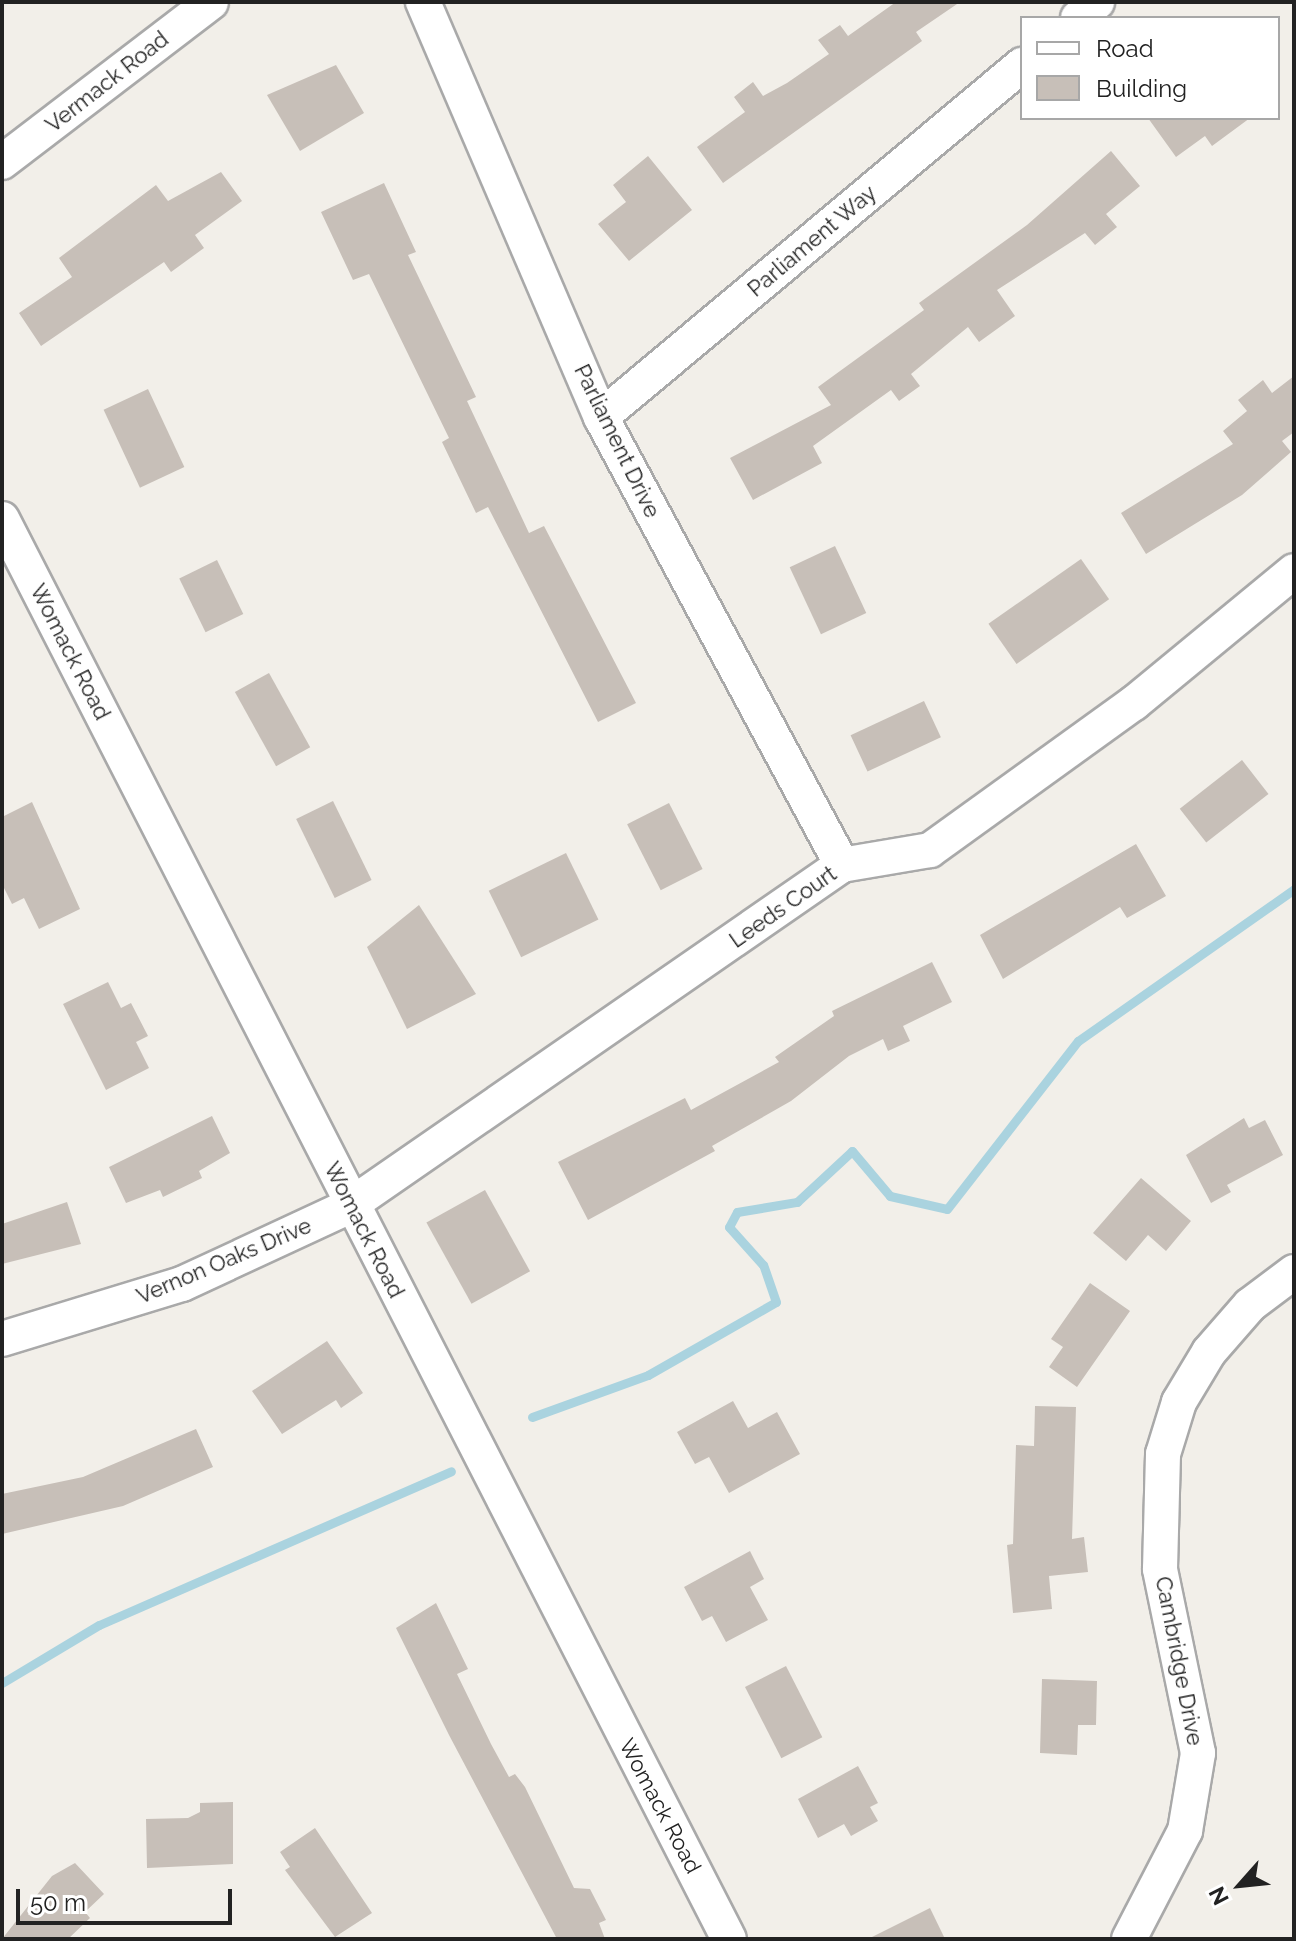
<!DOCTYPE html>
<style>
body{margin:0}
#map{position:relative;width:1296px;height:1941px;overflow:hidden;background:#f2efe9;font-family:Raleway,sans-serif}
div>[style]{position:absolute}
.stream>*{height:9px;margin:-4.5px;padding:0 4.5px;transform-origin:4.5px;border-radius:4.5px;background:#aad3df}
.building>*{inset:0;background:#c7bfb8;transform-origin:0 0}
.roads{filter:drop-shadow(2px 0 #a9a9a9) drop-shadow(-2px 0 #a9a9a9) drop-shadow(0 2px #a9a9a9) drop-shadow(0 -2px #a9a9a9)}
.minor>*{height:34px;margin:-17px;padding:0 17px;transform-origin:17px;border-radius:17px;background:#fff}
span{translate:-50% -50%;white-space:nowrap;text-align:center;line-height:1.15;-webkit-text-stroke:6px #fff;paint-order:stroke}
.street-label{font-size:22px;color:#222}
.frame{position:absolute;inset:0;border:4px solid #222;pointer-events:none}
.legend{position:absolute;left:1020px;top:16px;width:260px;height:104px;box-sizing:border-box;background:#fff;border:2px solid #a7a7a7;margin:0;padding:10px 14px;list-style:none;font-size:24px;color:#222}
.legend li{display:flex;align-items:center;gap:16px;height:40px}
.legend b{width:40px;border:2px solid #a7a7a7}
.north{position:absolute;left:1200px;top:1845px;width:80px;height:80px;-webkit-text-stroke:6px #fff;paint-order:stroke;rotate:243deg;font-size:22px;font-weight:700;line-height:32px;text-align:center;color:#222}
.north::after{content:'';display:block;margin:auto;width:28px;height:36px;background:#222;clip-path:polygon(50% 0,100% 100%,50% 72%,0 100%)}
.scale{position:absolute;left:16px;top:1889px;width:216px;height:36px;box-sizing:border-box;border:4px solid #222;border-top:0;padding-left:10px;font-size:24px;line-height:28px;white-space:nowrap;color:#222;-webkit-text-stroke:6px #fff;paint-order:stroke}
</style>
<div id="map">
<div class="stream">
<i style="left:532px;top:1417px;width:123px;rotate:-19.9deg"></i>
<i style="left:648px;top:1375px;width:147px;rotate:-29.7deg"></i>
<i style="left:776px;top:1302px;width:39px;rotate:-109deg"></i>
<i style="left:763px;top:1265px;width:51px;rotate:-131.8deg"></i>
<i style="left:729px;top:1227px;width:17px;rotate:-62deg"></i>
<i style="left:737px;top:1212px;width:61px;rotate:-9.5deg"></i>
<i style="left:797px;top:1202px;width:75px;rotate:-42.8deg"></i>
<i style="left:852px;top:1151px;width:59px;rotate:49.8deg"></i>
<i style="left:890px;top:1196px;width:58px;rotate:12.8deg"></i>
<i style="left:947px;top:1209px;width:213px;rotate:-52.1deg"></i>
<i style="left:1078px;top:1041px;width:264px;rotate:-35.1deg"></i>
<i style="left:2px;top:1683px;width:113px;rotate:-30.9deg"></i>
<i style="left:99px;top:1625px;width:384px;rotate:-23.6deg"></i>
</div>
<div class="building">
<i style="clip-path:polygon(896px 2px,960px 2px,916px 32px,922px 41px,723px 183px,697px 147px,745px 112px,734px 97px,753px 82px,763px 96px,787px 83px,829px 54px,818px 40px,840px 25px,848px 36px)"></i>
<i style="clip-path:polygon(336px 65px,364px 113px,300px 151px,267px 95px)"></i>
<i style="clip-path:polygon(1148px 118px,1250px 118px,1212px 146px,1205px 136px,1176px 157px)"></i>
<i style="clip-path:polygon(1111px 151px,1140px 186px,1106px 214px,1117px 227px,1095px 245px,1085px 233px,997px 290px,1015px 316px,979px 342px,968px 327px,911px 374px,920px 386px,899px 401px,891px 390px,813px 446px,822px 463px,753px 500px,730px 458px,831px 405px,818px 387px,924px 310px,919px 303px,1027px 225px)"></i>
<i style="clip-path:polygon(648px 156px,692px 210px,629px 261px,598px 224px,626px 202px,613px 185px)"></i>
<i style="clip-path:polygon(221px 172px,242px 201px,195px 235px,204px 248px,171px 272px,164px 262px,41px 346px,19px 313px,72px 277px,59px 258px,156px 185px,168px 201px)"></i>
<i style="clip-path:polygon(384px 183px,416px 252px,408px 255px,476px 397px,467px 401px,529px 533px,544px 526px,636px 703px,598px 722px,488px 507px,476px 513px,442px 442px,449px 438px,369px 274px,353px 280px,321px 212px)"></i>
<i style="clip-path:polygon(1294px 376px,1294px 432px,1282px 441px,1291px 452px,1242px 495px,1146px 554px,1121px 513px,1233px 444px,1223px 431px,1247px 411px,1238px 400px,1263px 380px,1272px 393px)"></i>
<i style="left:148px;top:389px;width:86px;height:49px;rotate:65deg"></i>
<i style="left:835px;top:546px;width:74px;height:50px;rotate:65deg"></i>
<i style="left:1081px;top:559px;width:49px;height:113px;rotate:55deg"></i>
<i style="left:217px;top:560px;width:60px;height:42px;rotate:64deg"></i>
<i style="left:269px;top:673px;width:85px;height:39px;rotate:61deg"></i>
<i style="left:924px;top:701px;width:40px;height:81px;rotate:65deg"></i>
<i style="left:1242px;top:760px;width:43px;height:79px;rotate:52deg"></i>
<i style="left:333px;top:801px;width:88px;height:41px;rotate:64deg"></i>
<i style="clip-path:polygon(32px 802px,80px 909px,39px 929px,24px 898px,12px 904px,2px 884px,2px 817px)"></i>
<i style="left:669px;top:803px;width:74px;height:47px;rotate:63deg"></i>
<i style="clip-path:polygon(1136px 844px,1166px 896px,1127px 918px,1120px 907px,1003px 979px,980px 935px)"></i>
<i style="left:566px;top:853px;width:74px;height:86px;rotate:64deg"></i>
<i style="clip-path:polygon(419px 905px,476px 994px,407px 1029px,367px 947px)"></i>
<i style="clip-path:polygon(932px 962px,952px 1002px,903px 1026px,910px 1041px,888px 1051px,883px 1039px,849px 1056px,791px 1101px,712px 1146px,715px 1151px,588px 1220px,558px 1162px,685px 1098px,691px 1110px,779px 1062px,775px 1057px,834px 1016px,832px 1011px)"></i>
<i style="clip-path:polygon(108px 982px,121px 1008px,131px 1003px,148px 1036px,136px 1042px,149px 1068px,106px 1090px,63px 1004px)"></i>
<i style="clip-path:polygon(212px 1116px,230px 1153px,199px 1171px,202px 1178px,163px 1197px,160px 1190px,126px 1203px,109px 1167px)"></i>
<i style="clip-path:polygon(1244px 1118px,1249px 1128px,1265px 1120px,1283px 1155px,1227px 1185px,1231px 1192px,1211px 1203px,1186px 1155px)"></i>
<i style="clip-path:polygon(1141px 1178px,1191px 1221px,1166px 1251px,1148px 1235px,1126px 1261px,1093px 1233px)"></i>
<i style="left:485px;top:1190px;width:93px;height:67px;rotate:61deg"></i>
<i style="clip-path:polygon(67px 1202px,81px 1244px,2px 1264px,2px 1224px)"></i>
<i style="clip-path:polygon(1090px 1283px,1130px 1311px,1077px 1387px,1049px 1367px,1063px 1347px,1051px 1339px)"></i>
<i style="clip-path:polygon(327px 1341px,363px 1393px,341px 1408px,336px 1400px,282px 1434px,252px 1391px)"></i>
<i style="clip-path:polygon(733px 1401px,748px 1428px,777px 1412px,800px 1454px,729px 1493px,709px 1457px,695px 1464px,677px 1432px)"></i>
<i style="clip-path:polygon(1035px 1406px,1076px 1407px,1072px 1539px,1084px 1537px,1088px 1572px,1049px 1576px,1052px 1609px,1013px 1613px,1007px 1545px,1013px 1544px,1016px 1445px,1034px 1446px)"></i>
<i style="clip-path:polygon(196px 1429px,213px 1467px,123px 1506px,2px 1534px,2px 1494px,83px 1477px)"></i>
<i style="clip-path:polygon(750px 1551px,764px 1579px,750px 1587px,768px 1620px,726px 1642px,712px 1616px,702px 1621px,684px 1587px)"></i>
<i style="clip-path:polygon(436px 1603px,468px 1669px,457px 1674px,491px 1744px,509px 1777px,515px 1774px,525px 1787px,574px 1888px,590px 1889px,606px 1920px,599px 1923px,605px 1939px,557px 1939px,449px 1735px,396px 1628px)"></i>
<i style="left:786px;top:1666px;width:80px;height:46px;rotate:63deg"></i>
<i style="clip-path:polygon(1042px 1679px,1097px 1681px,1096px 1725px,1078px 1725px,1077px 1755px,1040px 1753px)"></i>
<i style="clip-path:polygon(858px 1766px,878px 1803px,870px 1807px,878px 1821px,851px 1836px,844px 1824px,818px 1838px,798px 1799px)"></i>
<i style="clip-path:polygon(233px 1802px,233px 1864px,147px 1868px,146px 1819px,188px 1818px,200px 1812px,200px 1803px)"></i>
<i style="clip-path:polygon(315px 1828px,372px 1913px,335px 1937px,285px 1870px,290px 1867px,280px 1852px)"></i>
<i style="clip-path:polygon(75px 1863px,104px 1894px,85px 1912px,90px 1918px,68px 1939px,2px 1939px,52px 1876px)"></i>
<i style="clip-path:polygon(930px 1908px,945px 1939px,868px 1939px)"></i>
</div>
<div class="roads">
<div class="minor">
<i style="left:423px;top:2px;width:452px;rotate:66.8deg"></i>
<i style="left:601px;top:417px;width:509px;rotate:61.72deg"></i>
<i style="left:1078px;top:18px;width:25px;rotate:-40deg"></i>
<i style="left:2px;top:162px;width:263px;rotate:-37.4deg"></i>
<i style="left:601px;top:417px;width:549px;rotate:-39.9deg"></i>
<i style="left:2px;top:519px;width:1595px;rotate:62.89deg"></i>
<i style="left:2px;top:1339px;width:188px;rotate:-17deg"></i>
<i style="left:182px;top:1284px;width:181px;rotate:-24.9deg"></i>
<i style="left:346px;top:1208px;width:603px;rotate:-34.67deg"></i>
<i style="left:842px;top:865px;width:89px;rotate:-9.7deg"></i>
<i style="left:930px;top:850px;width:251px;rotate:-35.8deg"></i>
<i style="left:1134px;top:703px;width:207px;rotate:-39.5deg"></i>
<i style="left:1129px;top:1939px;width:122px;rotate:-62.6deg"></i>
<i style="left:1185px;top:1831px;width:79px;rotate:-80.5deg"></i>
<i style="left:1198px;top:1753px;width:188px;rotate:-101.7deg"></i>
<i style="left:1160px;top:1569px;width:115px;rotate:-88.5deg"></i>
<i style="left:1163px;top:1454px;width:54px;rotate:-72.9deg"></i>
<i style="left:1179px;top:1402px;width:58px;rotate:-59deg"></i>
<i style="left:1209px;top:1352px;width:62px;rotate:-48.9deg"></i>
<i style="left:1250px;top:1305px;width:55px;rotate:-36.9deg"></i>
</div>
</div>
<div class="street-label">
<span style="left:107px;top:82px;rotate:-38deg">Vermack Road</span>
<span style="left:812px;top:241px;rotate:-40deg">Parliament Way</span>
<span style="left:617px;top:441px;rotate:64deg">Parliament Drive</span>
<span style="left:70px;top:652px;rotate:63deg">Womack Road</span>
<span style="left:783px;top:907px;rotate:-35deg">Leeds Court</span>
<span style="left:364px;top:1230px;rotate:63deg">Womack Road</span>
<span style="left:224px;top:1261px;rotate:-23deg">Vernon Oaks Drive</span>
<span style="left:1179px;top:1661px;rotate:79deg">Cambridge Drive</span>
<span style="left:660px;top:1806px;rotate:62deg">Womack Road</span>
</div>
<div class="frame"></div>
<ul class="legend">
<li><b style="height:10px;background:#fff"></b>Road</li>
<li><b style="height:22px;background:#c7bfb8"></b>Building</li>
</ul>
<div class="north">N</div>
<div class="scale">50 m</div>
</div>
